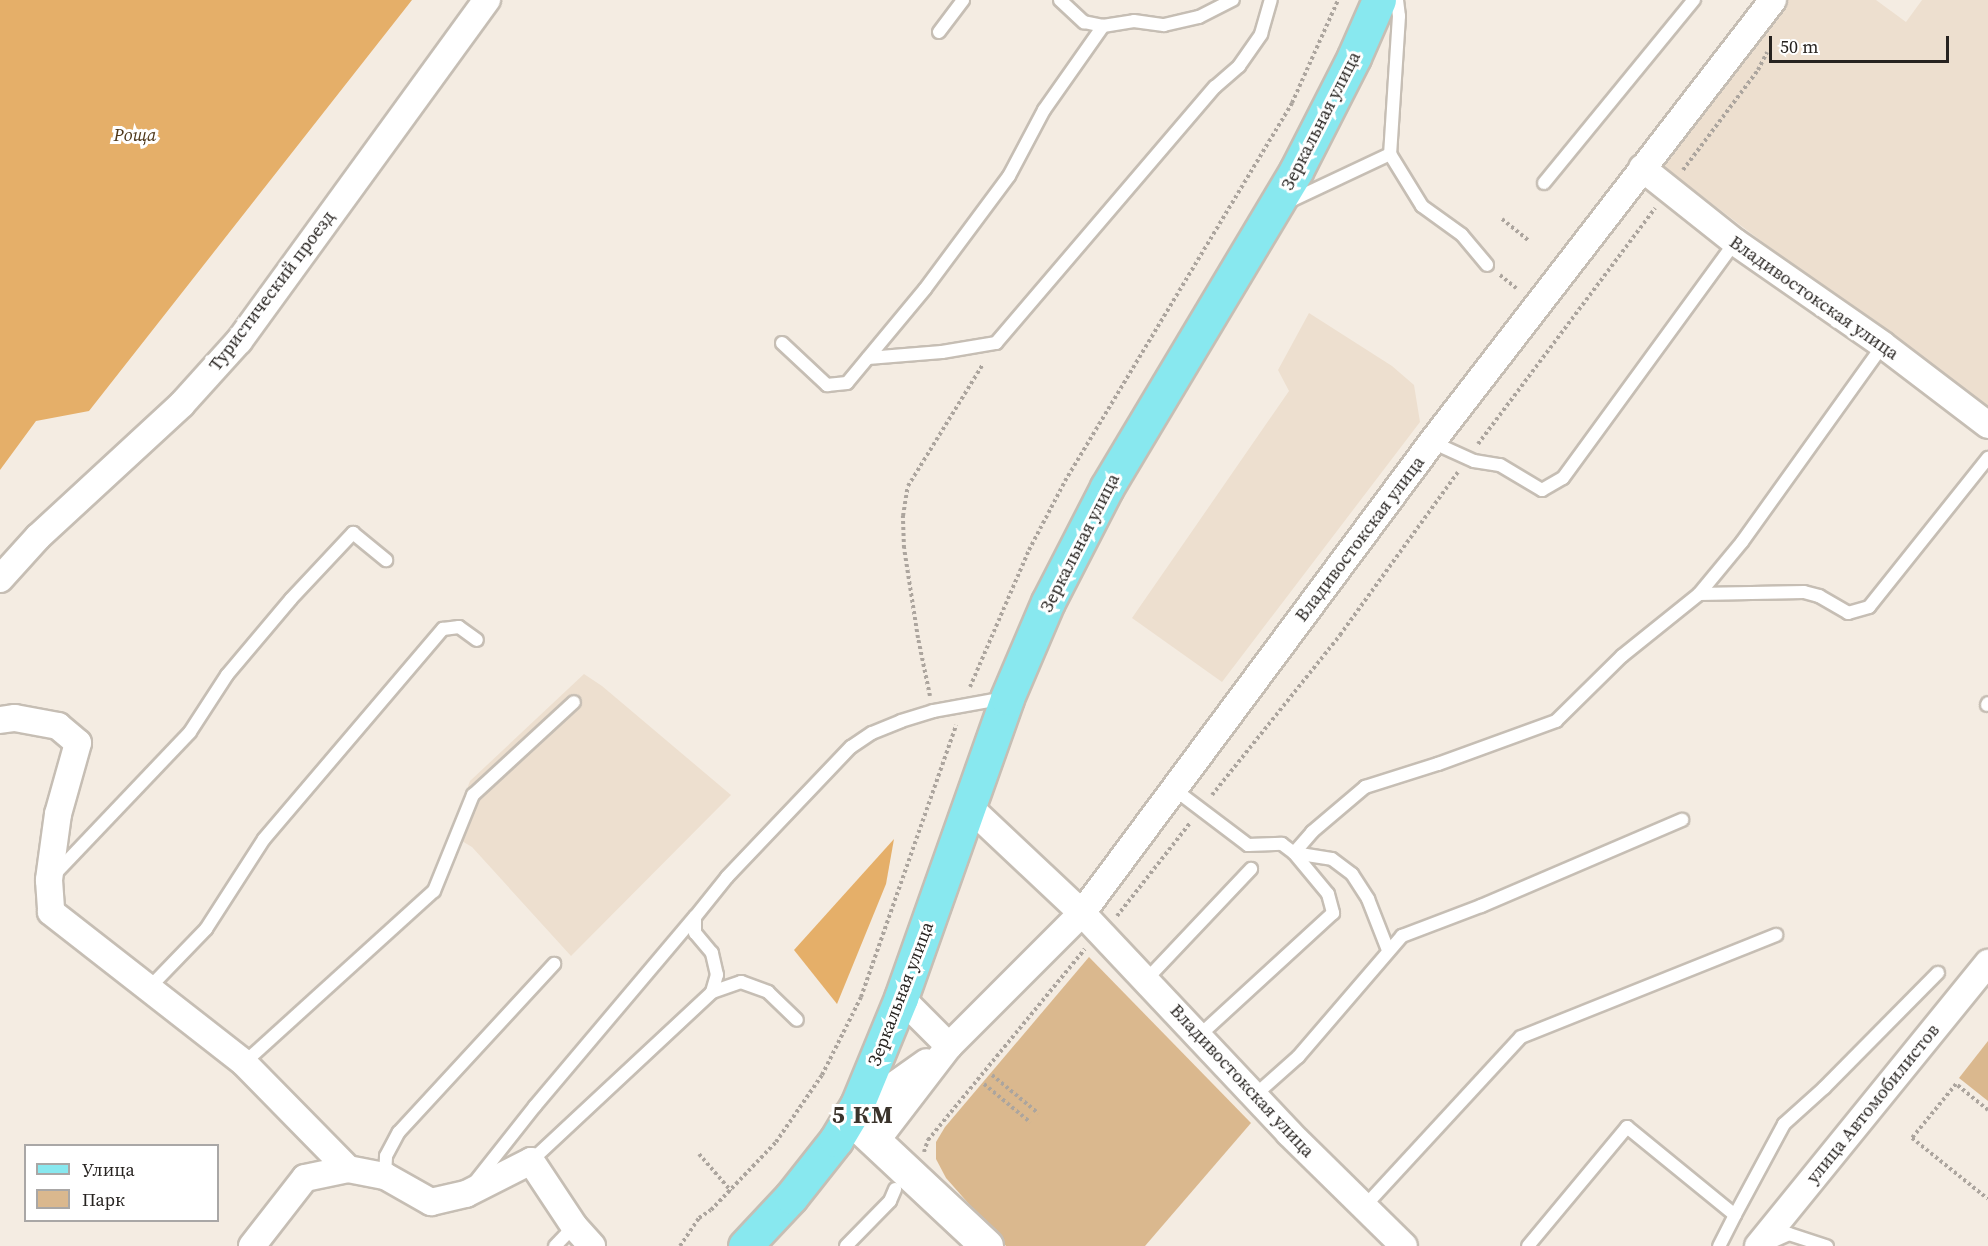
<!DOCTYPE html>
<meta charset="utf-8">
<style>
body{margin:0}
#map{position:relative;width:1988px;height:1246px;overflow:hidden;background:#f4ece2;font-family:"Source Serif 4",serif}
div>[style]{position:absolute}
.built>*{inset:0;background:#eddfcf}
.green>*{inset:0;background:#dab88e}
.forest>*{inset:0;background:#e5af69}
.path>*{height:4px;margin-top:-2px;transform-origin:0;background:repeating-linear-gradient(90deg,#aca59e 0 3px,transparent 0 6px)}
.roads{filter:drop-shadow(2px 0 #c6beb4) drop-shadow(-2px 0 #c6beb4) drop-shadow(0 2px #c6beb4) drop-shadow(0 -2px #c6beb4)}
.service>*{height:12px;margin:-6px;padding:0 6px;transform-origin:6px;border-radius:6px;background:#fff}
.minor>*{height:26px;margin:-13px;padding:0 13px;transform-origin:13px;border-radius:13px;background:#fff}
.tertiary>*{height:32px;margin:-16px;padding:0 16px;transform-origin:16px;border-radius:16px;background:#fff}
.primary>*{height:33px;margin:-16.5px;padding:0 16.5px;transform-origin:16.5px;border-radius:16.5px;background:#88e8ef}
span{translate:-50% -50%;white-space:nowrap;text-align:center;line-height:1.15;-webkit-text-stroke:6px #fff;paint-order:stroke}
.street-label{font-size:18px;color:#272320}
.park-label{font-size:18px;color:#4f381a;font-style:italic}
.district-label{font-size:24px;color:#3a332b;font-weight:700;letter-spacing:1.5px}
.legend{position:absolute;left:24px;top:1144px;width:195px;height:78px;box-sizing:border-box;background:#fff;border:2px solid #a9a7a6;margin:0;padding:8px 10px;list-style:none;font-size:18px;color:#272320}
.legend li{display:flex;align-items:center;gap:12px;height:30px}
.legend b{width:30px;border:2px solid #a9a7a6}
.scale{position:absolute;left:1769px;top:36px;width:180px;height:27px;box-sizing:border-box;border:3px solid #272320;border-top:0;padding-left:8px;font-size:18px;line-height:21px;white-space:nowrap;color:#272320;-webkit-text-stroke:4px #fff;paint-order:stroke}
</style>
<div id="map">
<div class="built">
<i style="clip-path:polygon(1786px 0,1876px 0,1906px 22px,1922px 0,1988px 0,1988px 413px,1661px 165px)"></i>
<i style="clip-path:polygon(1309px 313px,1392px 366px,1414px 385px,1420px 422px,1222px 682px,1132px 618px,1289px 391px,1278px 370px)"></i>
<i style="clip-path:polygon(584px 674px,602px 686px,731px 795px,571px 956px,472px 847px,450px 834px,470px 781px)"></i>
</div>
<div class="green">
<i style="clip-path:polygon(1089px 957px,1251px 1123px,1145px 1246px,1006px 1246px,946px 1178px,936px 1159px,936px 1142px,945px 1127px)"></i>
<i style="clip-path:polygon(1988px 1041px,1988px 1101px,1959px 1078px)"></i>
</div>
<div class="forest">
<i style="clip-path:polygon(0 0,412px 0,89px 411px,36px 421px,0 470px)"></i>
<i style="clip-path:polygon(894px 839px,886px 884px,837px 1004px,794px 950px)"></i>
</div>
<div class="path">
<i style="left:1683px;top:170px;width:125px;rotate:-53.1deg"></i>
<i style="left:1758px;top:70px;width:20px;rotate:-63deg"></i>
<i style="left:1502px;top:219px;width:35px;rotate:39deg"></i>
<i style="left:1500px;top:275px;width:21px;rotate:39deg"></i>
<i style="left:1478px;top:444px;width:295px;rotate:-53.1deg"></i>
<i style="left:970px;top:687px;width:149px;rotate:-66.7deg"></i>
<i style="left:1029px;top:550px;width:78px;rotate:-62.4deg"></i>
<i style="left:1065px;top:481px;width:441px;rotate:-59deg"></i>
<i style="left:1292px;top:103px;width:113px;rotate:-65.9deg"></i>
<i style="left:930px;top:696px;width:59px;rotate:-101.7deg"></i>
<i style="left:918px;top:638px;width:91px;rotate:-98.8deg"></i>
<i style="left:904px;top:548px;width:32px;rotate:-92deg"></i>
<i style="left:903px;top:516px;width:30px;rotate:-81deg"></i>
<i style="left:908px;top:486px;width:143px;rotate:-58.4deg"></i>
<i style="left:1212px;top:795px;width:205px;rotate:-51.3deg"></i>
<i style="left:1340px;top:635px;width:201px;rotate:-54.1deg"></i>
<i style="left:1117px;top:916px;width:118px;rotate:-51.9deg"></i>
<i style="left:992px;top:1075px;width:60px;rotate:39.6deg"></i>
<i style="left:984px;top:1084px;width:60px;rotate:39.6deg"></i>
<i style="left:1988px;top:1110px;width:41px;rotate:-140.9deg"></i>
<i style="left:1956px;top:1084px;width:70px;rotate:129.2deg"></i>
<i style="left:1912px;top:1138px;width:97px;rotate:38.8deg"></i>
<i style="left:924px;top:1152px;width:13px;rotate:-72deg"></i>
<i style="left:928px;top:1140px;width:247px;rotate:-50.6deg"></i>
<i style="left:699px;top:1154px;width:49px;rotate:49.1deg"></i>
<i style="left:680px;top:1246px;width:34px;rotate:-56deg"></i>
<i style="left:699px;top:1218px;width:14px;rotate:-34deg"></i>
<i style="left:711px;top:1210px;width:94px;rotate:-46.3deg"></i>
<i style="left:776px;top:1142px;width:81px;rotate:-55.5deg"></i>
<i style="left:822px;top:1075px;width:87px;rotate:-63.4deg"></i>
<i style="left:861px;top:997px;width:288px;rotate:-70.7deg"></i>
</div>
<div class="roads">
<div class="service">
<i style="left:1060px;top:0;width:33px;rotate:43deg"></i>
<i style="left:1084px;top:22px;width:19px;rotate:12deg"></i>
<i style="left:1103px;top:26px;width:31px;rotate:-9deg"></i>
<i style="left:1134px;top:21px;width:30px;rotate:8deg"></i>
<i style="left:1164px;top:25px;width:36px;rotate:-13deg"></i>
<i style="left:1199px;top:17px;width:38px;rotate:-27deg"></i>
<i style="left:1397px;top:0;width:16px;rotate:83deg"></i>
<i style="left:1399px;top:16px;width:138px;rotate:93.7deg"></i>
<i style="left:1390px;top:154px;width:61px;rotate:58.4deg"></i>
<i style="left:1422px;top:206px;width:49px;rotate:35.9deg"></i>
<i style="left:1462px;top:235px;width:39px;rotate:50deg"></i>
<i style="left:939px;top:32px;width:40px;rotate:-53deg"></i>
<i style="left:1544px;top:183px;width:237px;rotate:-50.7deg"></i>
<i style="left:1288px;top:202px;width:113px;rotate:-25.2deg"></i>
<i style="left:782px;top:343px;width:62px;rotate:43deg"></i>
<i style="left:827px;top:385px;width:20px;rotate:-6deg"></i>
<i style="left:847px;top:383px;width:122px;rotate:-50.3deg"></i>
<i style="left:925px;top:289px;width:141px;rotate:-53.4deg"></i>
<i style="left:1009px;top:176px;width:75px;rotate:-62.1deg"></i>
<i style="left:1044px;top:110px;width:103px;rotate:-54.9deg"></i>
<i style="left:868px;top:358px;width:74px;rotate:-4.6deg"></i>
<i style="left:942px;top:352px;width:55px;rotate:-9.5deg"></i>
<i style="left:996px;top:343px;width:337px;rotate:-49.5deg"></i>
<i style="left:1215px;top:87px;width:32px;rotate:-41deg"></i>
<i style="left:1239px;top:66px;width:39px;rotate:-55deg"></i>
<i style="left:1261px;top:34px;width:35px;rotate:-74deg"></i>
<i style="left:1432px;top:442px;width:46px;rotate:24.3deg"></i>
<i style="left:1474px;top:461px;width:26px;rotate:9deg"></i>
<i style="left:1500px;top:465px;width:49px;rotate:30.8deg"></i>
<i style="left:1542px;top:490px;width:24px;rotate:-30deg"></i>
<i style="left:1563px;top:478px;width:292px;rotate:-53.9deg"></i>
<i style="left:1699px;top:594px;width:67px;rotate:-50.4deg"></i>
<i style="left:1742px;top:542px;width:242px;rotate:-54.4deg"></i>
<i style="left:1987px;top:705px;width:2px;rotate:-63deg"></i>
<i style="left:1174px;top:789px;width:93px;rotate:37.1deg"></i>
<i style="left:1248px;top:845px;width:34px;rotate:-2deg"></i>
<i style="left:1282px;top:844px;width:15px;rotate:37deg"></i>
<i style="left:1294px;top:853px;width:53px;rotate:50.3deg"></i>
<i style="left:1328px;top:894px;width:20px;rotate:75deg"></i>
<i style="left:1333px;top:913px;width:182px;rotate:137.5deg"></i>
<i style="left:1294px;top:853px;width:28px;rotate:-49deg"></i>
<i style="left:1312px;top:832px;width:70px;rotate:-40.3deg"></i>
<i style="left:1365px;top:787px;width:77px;rotate:-17.5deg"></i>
<i style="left:1438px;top:764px;width:126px;rotate:-20deg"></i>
<i style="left:1556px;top:721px;width:93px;rotate:-44.6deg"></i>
<i style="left:1622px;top:656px;width:99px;rotate:-38.8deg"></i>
<i style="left:1699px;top:594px;width:105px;rotate:-1.1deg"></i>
<i style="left:1804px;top:592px;width:16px;rotate:15deg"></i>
<i style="left:1819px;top:596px;width:34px;rotate:30deg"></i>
<i style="left:1848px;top:613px;width:22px;rotate:-16deg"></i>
<i style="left:1869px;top:607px;width:191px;rotate:-51.4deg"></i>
<i style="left:1294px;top:853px;width:38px;rotate:9deg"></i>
<i style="left:1332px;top:859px;width:25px;rotate:37deg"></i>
<i style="left:1352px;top:874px;width:30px;rotate:57deg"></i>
<i style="left:1368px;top:899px;width:55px;rotate:68.6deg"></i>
<i style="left:54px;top:875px;width:197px;rotate:-46.4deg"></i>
<i style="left:190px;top:732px;width:68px;rotate:-57deg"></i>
<i style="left:227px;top:675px;width:99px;rotate:-49.9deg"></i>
<i style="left:291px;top:599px;width:91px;rotate:-46.8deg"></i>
<i style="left:353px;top:533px;width:43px;rotate:39.3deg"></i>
<i style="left:1146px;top:980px;width:153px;rotate:-46.6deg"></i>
<i style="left:150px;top:987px;width:81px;rotate:-46deg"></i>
<i style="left:206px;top:929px;width:107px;rotate:-57.2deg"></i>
<i style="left:264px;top:839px;width:276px;rotate:-49.6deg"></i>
<i style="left:443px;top:629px;width:16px;rotate:-7deg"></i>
<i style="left:459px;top:627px;width:22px;rotate:36deg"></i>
<i style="left:712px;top:992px;width:18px;rotate:-74deg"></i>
<i style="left:717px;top:975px;width:23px;rotate:-103deg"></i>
<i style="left:712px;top:953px;width:26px;rotate:-130deg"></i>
<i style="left:695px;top:933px;width:16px;rotate:-90deg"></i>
<i style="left:695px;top:917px;width:51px;rotate:-51.3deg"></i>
<i style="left:727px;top:877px;width:180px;rotate:-46.4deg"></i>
<i style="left:851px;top:747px;width:25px;rotate:-34deg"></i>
<i style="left:872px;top:733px;width:31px;rotate:-22deg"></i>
<i style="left:901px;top:721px;width:34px;rotate:-17deg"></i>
<i style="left:933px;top:711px;width:73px;rotate:-10.2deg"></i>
<i style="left:244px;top:1063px;width:256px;rotate:-42.2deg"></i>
<i style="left:434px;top:891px;width:104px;rotate:-67.9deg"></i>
<i style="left:473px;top:795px;width:137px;rotate:-42.6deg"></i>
<i style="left:1254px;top:1096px;width:59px;rotate:-41.6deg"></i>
<i style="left:1298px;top:1057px;width:160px;rotate:-49.3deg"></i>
<i style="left:1402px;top:936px;width:85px;rotate:-20.8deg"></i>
<i style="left:1481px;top:906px;width:219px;rotate:-23.2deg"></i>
<i style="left:531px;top:1161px;width:248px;rotate:-43deg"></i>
<i style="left:712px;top:992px;width:31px;rotate:-19deg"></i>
<i style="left:741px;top:982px;width:29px;rotate:20deg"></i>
<i style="left:768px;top:992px;width:40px;rotate:44deg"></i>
<i style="left:385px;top:1176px;width:20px;rotate:-87deg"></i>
<i style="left:386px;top:1156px;width:27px;rotate:-62deg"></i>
<i style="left:399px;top:1132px;width:229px;rotate:-47.3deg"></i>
<i style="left:475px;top:1182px;width:97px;rotate:-51.7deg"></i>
<i style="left:535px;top:1106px;width:248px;rotate:-49.8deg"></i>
<i style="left:1364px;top:1207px;width:231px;rotate:-47.3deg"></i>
<i style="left:1521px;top:1037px;width:275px;rotate:-21.8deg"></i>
<i style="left:1735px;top:1215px;width:103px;rotate:-61.7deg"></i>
<i style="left:1784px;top:1124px;width:54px;rotate:-42deg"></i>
<i style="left:1824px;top:1088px;width:162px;rotate:-45.3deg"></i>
<i style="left:1769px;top:1243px;width:22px;rotate:-24deg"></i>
<i style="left:1789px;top:1234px;width:40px;rotate:18deg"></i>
<i style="left:555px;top:1246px;width:28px;rotate:-46deg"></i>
<i style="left:846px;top:1246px;width:63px;rotate:-45.6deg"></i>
<i style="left:890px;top:1201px;width:13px;rotate:-67deg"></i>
<i style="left:1528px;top:1246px;width:155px;rotate:-50.2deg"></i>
<i style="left:1627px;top:1127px;width:139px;rotate:39.2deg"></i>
<i style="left:1735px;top:1215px;width:35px;rotate:117deg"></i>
</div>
<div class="minor">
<i style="left:1642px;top:168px;width:119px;rotate:38.5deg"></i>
<i style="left:1735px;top:242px;width:180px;rotate:34.8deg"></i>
<i style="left:1883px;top:345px;width:132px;rotate:37.3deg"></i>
<i style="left:0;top:579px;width:57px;rotate:-47.9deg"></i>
<i style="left:38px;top:537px;width:196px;rotate:-42.7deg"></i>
<i style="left:182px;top:404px;width:85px;rotate:-47.9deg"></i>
<i style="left:239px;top:341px;width:422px;rotate:-54deg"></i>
<i style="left:0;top:720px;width:15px;rotate:-8deg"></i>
<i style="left:15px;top:718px;width:44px;rotate:10.5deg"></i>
<i style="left:58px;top:726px;width:26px;rotate:40deg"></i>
<i style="left:78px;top:743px;width:74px;rotate:105.7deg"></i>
<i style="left:58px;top:814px;width:67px;rotate:97.8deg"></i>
<i style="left:49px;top:880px;width:32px;rotate:86deg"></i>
<i style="left:51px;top:912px;width:245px;rotate:38deg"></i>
<i style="left:244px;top:1063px;width:148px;rotate:45.5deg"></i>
<i style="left:968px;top:806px;width:156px;rotate:43.2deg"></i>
<i style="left:1082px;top:913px;width:302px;rotate:46.7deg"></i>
<i style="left:1289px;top:1133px;width:161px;rotate:44.5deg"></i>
<i style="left:901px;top:998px;width:68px;rotate:45deg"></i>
<i style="left:849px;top:1117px;width:95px;rotate:-35.2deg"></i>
<i style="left:876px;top:1141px;width:120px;rotate:-52.5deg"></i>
<i style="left:949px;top:1046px;width:188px;rotate:-45deg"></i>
<i style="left:1082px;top:913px;width:587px;rotate:-53.38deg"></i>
<i style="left:1432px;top:442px;width:558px;rotate:-52.35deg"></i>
<i style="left:252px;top:1246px;width:86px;rotate:-52.1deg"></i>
<i style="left:305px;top:1178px;width:44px;rotate:-11.8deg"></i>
<i style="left:348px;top:1169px;width:38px;rotate:11deg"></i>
<i style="left:385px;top:1176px;width:53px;rotate:29.5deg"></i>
<i style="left:431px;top:1202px;width:36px;rotate:-13deg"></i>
<i style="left:466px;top:1194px;width:73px;rotate:-26.9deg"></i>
<i style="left:531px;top:1161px;width:78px;rotate:56.5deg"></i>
<i style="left:574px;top:1226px;width:27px;rotate:48deg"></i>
<i style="left:1758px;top:1246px;width:365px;rotate:-50.9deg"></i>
</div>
<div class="tertiary">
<i style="left:849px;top:1117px;width:189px;rotate:43.1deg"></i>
</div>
<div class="primary">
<i style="left:745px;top:1246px;width:67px;rotate:-46.8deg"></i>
<i style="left:791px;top:1197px;width:73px;rotate:-51.7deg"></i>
<i style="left:836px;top:1140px;width:41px;rotate:-59deg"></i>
<i style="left:857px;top:1105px;width:116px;rotate:-67.6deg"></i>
<i style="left:901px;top:998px;width:318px;rotate:-70.5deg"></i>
<i style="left:1007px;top:698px;width:104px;rotate:-66.9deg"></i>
<i style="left:1048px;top:602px;width:129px;rotate:-62.8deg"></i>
<i style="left:1107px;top:487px;width:368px;rotate:-59.1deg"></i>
<i style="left:1296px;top:171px;width:128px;rotate:-63deg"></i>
<i style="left:1354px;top:57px;width:62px;rotate:-66.3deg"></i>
</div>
</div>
<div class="street-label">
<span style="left:1321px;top:121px;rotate:-63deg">Зеркальная улица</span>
<span style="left:272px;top:291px;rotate:-53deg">Туристический проезд</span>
<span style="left:1814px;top:298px;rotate:35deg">Владивостокская улица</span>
<span style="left:1360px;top:539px;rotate:-53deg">Владивостокская улица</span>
<span style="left:1080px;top:543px;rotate:-63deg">Зеркальная улица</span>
<span style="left:901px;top:994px;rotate:-69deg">Зеркальная улица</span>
<span style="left:1242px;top:1081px;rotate:47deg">Владивостокская улица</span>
<span style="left:1873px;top:1104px;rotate:-51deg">улица Автомобилистов</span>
</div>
<div class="park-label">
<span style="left:135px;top:135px">Роща</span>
</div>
<div class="district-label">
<span style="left:863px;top:1115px">5 КМ</span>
</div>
<ul class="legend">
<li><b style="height:8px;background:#88e8ef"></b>Улица</li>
<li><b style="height:16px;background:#dab88e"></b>Парк</li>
</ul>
<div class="scale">50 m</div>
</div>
